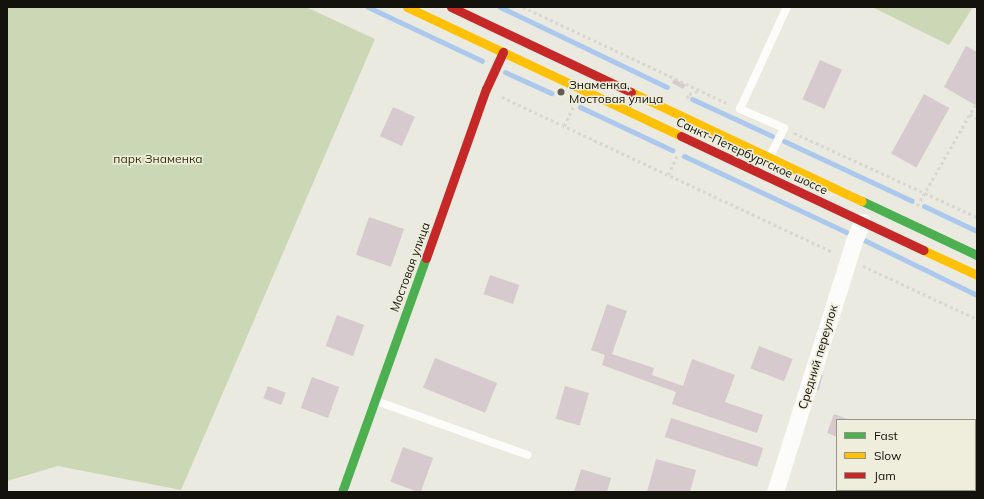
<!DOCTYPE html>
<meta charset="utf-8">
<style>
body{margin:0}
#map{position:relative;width:984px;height:499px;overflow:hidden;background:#eaeae0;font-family:Mulish,sans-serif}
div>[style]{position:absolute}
.green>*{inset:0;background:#ccd8b5}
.stream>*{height:5px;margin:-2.5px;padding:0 2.5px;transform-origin:2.5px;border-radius:2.5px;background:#acc8ed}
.building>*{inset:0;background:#d6cace;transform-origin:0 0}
.path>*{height:2.5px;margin-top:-1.25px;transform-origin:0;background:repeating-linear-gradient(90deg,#d7d7d4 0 3px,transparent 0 6px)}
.lane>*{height:8px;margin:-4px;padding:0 4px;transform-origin:4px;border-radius:4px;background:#fcfcfa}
.street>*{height:17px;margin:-8.5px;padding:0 8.5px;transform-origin:8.5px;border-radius:8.5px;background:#fcfcfa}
.fast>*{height:9px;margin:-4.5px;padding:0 4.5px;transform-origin:4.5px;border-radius:4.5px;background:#4caf50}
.slow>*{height:9px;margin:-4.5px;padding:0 4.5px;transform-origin:4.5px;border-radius:4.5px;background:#ffc107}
.jam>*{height:9px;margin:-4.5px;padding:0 4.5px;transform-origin:4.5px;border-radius:4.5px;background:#c62828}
.dots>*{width:11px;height:11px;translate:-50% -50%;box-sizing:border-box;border:2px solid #efeddb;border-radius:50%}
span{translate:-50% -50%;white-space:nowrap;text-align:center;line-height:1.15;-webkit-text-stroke:3px #efeddb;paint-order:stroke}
.poi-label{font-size:12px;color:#13120c}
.left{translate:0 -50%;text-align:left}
.street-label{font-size:12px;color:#13120c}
.park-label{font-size:12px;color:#293806}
.frame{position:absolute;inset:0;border:8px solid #13120c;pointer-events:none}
.legend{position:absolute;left:836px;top:419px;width:140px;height:72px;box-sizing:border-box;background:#efeddb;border:1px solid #979588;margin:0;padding:5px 7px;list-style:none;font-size:12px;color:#13120c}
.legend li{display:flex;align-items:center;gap:8px;height:20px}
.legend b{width:20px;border:1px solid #979588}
</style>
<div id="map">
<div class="green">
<i style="clip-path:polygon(7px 7px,306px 7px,375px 39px,181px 490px,58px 466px,7px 481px)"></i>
<i style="clip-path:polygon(872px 7px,973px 7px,949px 45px)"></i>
</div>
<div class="stream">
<i style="left:368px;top:7px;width:126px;rotate:25.3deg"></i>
<i style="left:500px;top:7px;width:185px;rotate:25.6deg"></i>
<i style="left:505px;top:72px;width:51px;rotate:24.5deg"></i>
<i style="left:692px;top:99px;width:88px;rotate:24.8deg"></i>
<i style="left:580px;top:107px;width:102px;rotate:25.1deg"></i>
<i style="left:784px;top:141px;width:141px;rotate:25.1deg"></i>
<i style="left:684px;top:156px;width:179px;rotate:25.1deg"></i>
<i style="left:924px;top:206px;width:59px;rotate:25.3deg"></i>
<i style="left:864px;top:240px;width:126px;rotate:26deg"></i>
</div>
<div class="building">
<i style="clip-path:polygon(966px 46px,977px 52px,977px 106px,944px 87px)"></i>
<i style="left:820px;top:60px;width:24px;height:43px;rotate:24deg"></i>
<i style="clip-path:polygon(674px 79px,686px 85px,683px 89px,672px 83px)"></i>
<i style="left:924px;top:94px;width:29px;height:68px;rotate:29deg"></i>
<i style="left:393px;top:107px;width:24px;height:32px;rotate:24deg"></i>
<i style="left:369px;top:217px;width:37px;height:40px;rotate:19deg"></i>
<i style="left:490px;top:275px;width:31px;height:20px;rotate:19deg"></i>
<i style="clip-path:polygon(607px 304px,627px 311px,612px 354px,654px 368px,652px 375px,683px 386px,692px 359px,735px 375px,725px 402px,763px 415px,757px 433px,672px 404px,676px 392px,602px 365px,605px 355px,591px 350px)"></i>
<i style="left:337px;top:315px;width:29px;height:33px;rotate:20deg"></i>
<i style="left:759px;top:346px;width:36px;height:24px;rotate:21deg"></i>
<i style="left:435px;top:358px;width:67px;height:32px;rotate:22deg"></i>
<i style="left:815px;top:373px;width:8px;height:16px;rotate:14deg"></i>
<i style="left:312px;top:377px;width:29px;height:33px;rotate:20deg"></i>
<i style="left:268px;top:386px;width:19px;height:13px;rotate:21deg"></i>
<i style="left:565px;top:386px;width:25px;height:34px;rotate:16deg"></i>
<i style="clip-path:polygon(834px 414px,850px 420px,837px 420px,837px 437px,827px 433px)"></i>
<i style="left:671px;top:418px;width:97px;height:20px;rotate:18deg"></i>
<i style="left:403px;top:447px;width:32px;height:37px;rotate:20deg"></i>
<i style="clip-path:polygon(656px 459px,696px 470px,690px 492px,647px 492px)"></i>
<i style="clip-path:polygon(581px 469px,611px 478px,607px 492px,574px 492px)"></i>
<i style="clip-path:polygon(857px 490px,902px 490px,902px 492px)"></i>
</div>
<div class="path">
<i style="left:523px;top:7px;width:228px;rotate:25.2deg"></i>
<i style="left:502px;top:97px;width:365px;rotate:25.1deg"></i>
<i style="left:687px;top:98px;width:4px;rotate:-63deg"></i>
<i style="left:689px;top:94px;width:10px;rotate:-17deg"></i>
<i style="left:970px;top:114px;width:8px;rotate:30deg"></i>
<i style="left:564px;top:126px;width:21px;rotate:-65deg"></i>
<i style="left:794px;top:133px;width:201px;rotate:24.7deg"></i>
<i style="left:668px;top:175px;width:23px;rotate:-65deg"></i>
<i style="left:917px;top:206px;width:116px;rotate:-60.1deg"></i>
<i style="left:863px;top:266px;width:126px;rotate:24.9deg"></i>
</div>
<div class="lane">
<i style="left:770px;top:156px;width:31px;rotate:-63deg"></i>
<i style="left:784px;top:128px;width:48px;rotate:-156.6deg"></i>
<i style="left:740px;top:109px;width:112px;rotate:-65.3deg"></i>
<i style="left:376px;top:401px;width:161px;rotate:19.6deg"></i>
</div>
<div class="street">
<i style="left:775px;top:492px;width:263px;rotate:-72.5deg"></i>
<i style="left:854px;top:241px;width:21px;rotate:-67deg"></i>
</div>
<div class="fast">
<i style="left:862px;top:201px;width:127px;rotate:25.2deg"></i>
<i style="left:342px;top:492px;width:249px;rotate:-70.3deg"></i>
</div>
<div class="slow">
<i style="left:407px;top:7px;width:303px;rotate:25.2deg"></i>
<i style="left:631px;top:92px;width:255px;rotate:25.3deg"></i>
<i style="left:923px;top:250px;width:60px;rotate:24.8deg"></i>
</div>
<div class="jam">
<i style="left:451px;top:7px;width:199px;rotate:25.3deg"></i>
<i style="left:681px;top:136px;width:268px;rotate:25.2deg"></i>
<i style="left:426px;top:258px;width:179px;rotate:-70.5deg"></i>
<i style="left:486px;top:89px;width:41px;rotate:-65.3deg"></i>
</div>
<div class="dots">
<i style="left:561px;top:92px;background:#5e5e56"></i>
</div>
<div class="poi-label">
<span class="left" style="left:569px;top:92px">Знаменка,<br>Мостовая улица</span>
</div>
<div class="street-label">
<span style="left:752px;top:156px;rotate:25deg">Санкт-Петербургское шоссе</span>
<span style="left:410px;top:267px;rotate:-70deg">Мостовая улица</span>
<span style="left:818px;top:357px;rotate:-73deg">Средний переулок</span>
</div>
<div class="park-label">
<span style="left:158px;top:159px">парк Знаменка</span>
</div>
<div class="frame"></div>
<ul class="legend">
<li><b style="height:5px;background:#4caf50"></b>Fast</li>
<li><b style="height:5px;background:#ffc107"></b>Slow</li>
<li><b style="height:5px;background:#c62828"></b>Jam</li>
</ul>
</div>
